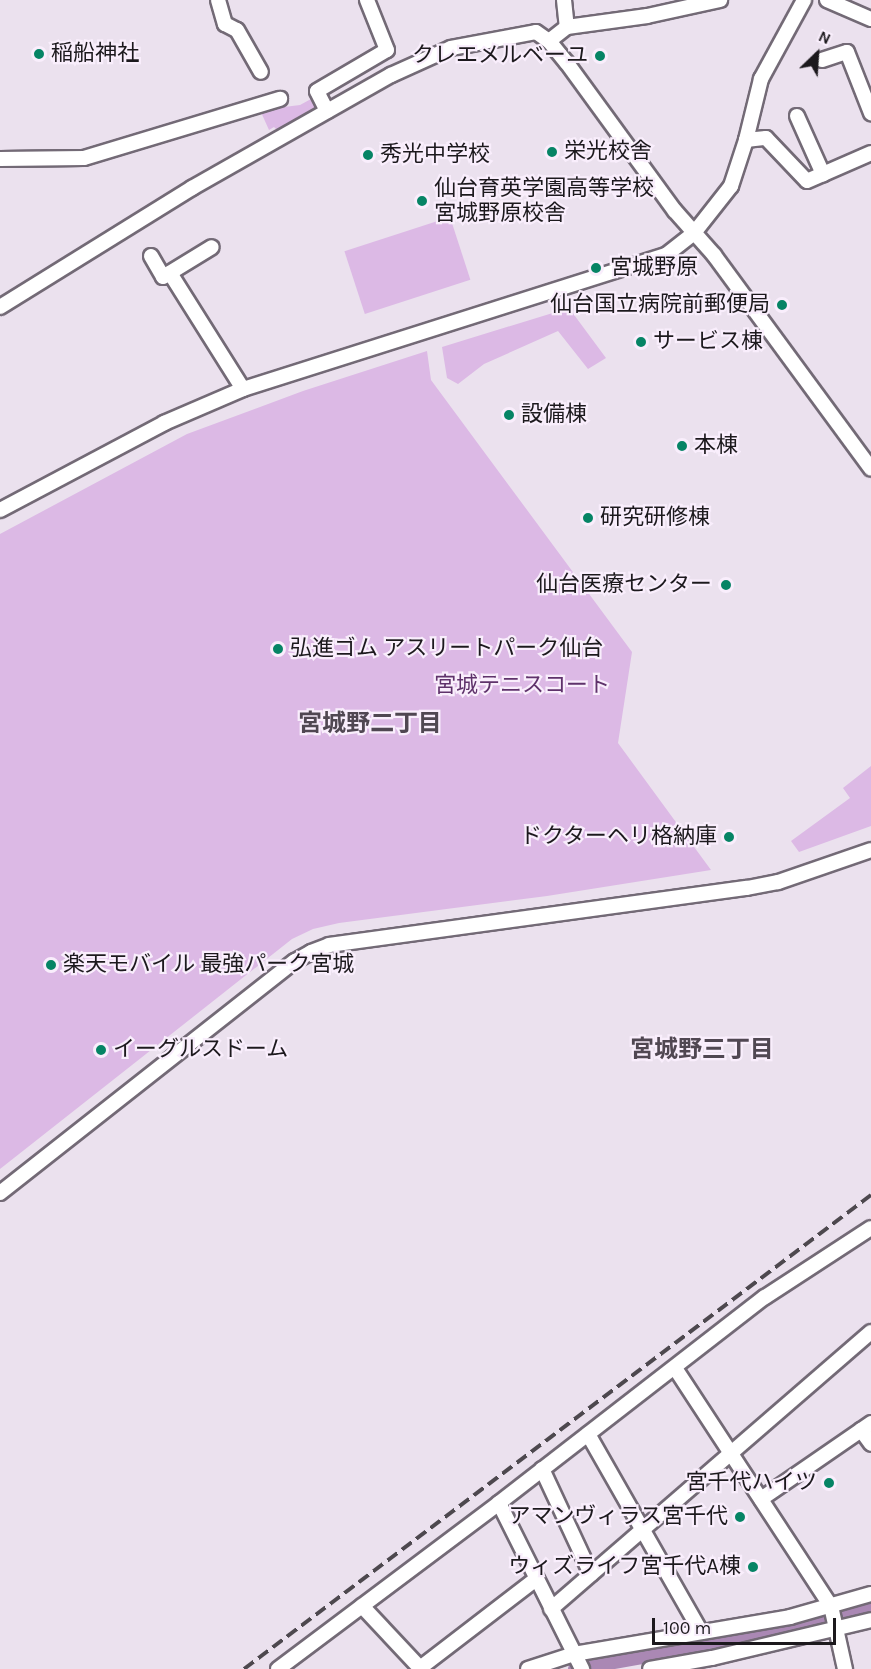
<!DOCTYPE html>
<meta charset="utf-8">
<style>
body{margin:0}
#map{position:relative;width:871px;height:1669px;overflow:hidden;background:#ebe1ee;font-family:Karla,"Noto Sans JP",sans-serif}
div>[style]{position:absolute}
.green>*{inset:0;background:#dcb9e5;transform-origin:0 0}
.canal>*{height:14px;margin:-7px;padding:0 7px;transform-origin:7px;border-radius:7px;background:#aa88b4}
.roads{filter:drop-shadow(2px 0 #736a76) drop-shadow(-2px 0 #736a76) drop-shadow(0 2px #736a76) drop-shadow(0 -2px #736a76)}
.minor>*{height:14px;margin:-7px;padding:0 7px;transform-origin:7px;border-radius:7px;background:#fff}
.rail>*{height:4px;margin-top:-2px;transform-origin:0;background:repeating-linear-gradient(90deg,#4d484e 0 12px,transparent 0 18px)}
.dots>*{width:16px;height:16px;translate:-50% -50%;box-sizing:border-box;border:3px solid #f9eefc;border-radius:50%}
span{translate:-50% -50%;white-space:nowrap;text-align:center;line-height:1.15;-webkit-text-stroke:4.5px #f9eefc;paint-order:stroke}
.poi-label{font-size:22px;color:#1c191d}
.left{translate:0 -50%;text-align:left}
.right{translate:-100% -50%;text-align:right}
.park-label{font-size:22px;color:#5f326b}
.neighbourhood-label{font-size:24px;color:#504752;font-weight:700}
.north{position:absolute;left:787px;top:24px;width:60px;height:60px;-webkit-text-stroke:4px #f9eefc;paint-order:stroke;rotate:25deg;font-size:16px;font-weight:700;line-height:24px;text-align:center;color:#1c191d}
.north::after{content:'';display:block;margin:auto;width:21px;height:27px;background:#1c191d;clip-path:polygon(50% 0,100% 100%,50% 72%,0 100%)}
.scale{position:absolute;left:652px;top:1618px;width:184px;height:27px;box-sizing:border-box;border:3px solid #1c191d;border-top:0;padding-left:8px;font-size:18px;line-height:21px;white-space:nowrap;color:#1c191d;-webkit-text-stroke:4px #f9eefc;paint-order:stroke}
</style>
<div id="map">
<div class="green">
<i style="clip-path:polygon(311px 99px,316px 100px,314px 109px,277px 130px,274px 127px,269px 130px,260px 110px,300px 105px)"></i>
<i style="left:450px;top:217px;width:66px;height:111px;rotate:72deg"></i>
<i style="clip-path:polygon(569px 308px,606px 358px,588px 369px,558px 331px,484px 364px,458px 384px,447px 378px,442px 347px)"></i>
<i style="clip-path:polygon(427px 351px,431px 380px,632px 652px,618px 743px,711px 870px,547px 896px,339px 923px,313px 929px,292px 939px,0 1169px,0 534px,187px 434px,303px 391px)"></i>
<i style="clip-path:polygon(871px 766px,871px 826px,799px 852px,791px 841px,850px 798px,843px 788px)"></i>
</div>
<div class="canal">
<i style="left:575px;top:1669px;width:228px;rotate:-10.1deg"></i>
<i style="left:799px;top:1629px;width:76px;rotate:-17.7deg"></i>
</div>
<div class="roads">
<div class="minor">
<i style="left:218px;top:0;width:25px;rotate:74deg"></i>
<i style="left:225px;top:24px;width:13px;rotate:27deg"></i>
<i style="left:237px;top:30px;width:48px;rotate:60.3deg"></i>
<i style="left:564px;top:0;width:27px;rotate:84deg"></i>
<i style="left:827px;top:0;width:48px;rotate:23.4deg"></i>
<i style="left:549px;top:41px;width:23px;rotate:-38deg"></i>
<i style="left:567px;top:27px;width:81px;rotate:-7.8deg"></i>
<i style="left:647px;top:16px;width:75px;rotate:-12.4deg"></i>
<i style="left:822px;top:60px;width:26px;rotate:-18deg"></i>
<i style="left:847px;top:52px;width:66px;rotate:68.5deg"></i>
<i style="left:327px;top:111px;width:22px;rotate:-117deg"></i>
<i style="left:317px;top:91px;width:81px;rotate:-30.4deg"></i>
<i style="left:387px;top:50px;width:54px;rotate:-111.8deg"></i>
<i style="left:797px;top:116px;width:64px;rotate:65.9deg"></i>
<i style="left:746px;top:140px;width:20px;rotate:-6deg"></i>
<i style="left:766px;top:138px;width:59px;rotate:46.4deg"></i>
<i style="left:807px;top:181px;width:70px;rotate:-23.6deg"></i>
<i style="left:0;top:159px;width:84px;rotate:-0.7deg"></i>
<i style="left:84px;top:158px;width:205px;rotate:-16.8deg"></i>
<i style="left:151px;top:256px;width:24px;rotate:60deg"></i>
<i style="left:163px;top:277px;width:57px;rotate:-31.5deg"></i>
<i style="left:170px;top:273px;width:137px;rotate:57.8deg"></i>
<i style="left:0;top:307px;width:226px;rotate:-31.8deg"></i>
<i style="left:192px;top:188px;width:229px;rotate:-29.6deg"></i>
<i style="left:391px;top:75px;width:66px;rotate:-24.2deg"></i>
<i style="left:451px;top:48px;width:86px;rotate:-10.7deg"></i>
<i style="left:536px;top:32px;width:16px;rotate:35deg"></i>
<i style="left:549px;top:41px;width:28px;rotate:51deg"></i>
<i style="left:567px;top:63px;width:183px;rotate:53.9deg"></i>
<i style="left:675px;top:211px;width:59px;rotate:48.4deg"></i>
<i style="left:714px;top:255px;width:265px;rotate:53.7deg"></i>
<i style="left:0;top:510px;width:186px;rotate:-27.9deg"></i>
<i style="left:164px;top:423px;width:86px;rotate:-23.3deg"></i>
<i style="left:243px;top:389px;width:444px;rotate:-17.6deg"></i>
<i style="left:666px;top:255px;width:36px;rotate:-38deg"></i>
<i style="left:694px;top:233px;width:60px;rotate:-51.8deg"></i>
<i style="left:731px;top:186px;width:48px;rotate:-71.9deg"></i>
<i style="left:746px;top:140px;width:63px;rotate:-76.2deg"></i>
<i style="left:761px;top:79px;width:90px;rotate:-61.4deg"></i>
<i style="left:0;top:1193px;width:375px;rotate:-38.2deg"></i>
<i style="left:295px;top:961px;width:18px;rotate:-29deg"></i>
<i style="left:311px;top:952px;width:19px;rotate:-21deg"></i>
<i style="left:329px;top:945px;width:422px;rotate:-7.8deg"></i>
<i style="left:747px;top:888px;width:32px;rotate:-11deg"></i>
<i style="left:778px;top:882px;width:98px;rotate:-19deg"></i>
<i style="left:675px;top:1368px;width:285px;rotate:56.8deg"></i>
<i style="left:831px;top:1606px;width:65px;rotate:77.5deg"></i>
<i style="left:861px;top:1430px;width:17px;rotate:54deg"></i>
<i style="left:588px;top:1434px;width:228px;rotate:60.3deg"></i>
<i style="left:542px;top:1469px;width:116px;rotate:65deg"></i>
<i style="left:761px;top:1499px;width:134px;rotate:-34.6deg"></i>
<i style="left:499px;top:1503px;width:186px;rotate:63.4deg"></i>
<i style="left:362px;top:1606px;width:86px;rotate:46.9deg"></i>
<i style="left:551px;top:1609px;width:423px;rotate:-40.9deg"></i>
<i style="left:420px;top:1668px;width:146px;rotate:-37.5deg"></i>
<i style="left:278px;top:1669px;width:276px;rotate:-36.9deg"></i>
<i style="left:499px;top:1503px;width:336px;rotate:-37.8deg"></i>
<i style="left:765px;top:1297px;width:126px;rotate:-33.1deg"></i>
<i style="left:528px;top:1669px;width:48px;rotate:-18.1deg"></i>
<i style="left:574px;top:1654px;width:219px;rotate:-9.7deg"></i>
<i style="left:790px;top:1617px;width:84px;rotate:-15.9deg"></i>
<i style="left:650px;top:1669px;width:63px;rotate:-10.1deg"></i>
<i style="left:712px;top:1658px;width:163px;rotate:-13.4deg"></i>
</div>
</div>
<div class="rail">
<i style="left:244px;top:1669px;width:786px;rotate:-37.09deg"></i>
</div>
<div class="dots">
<i style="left:39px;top:54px;background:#068465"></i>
<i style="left:600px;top:56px;background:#068465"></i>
<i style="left:552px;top:152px;background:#068465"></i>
<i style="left:368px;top:155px;background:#068465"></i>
<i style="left:422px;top:201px;background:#068465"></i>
<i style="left:596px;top:268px;background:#068465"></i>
<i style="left:782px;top:305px;background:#068465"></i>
<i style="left:641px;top:342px;background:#068465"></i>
<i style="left:509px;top:415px;background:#068465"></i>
<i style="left:682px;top:446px;background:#068465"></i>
<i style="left:588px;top:518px;background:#068465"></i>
<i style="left:726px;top:585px;background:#068465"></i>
<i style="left:278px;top:649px;background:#068465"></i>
<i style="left:729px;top:837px;background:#068465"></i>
<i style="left:51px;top:965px;background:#068465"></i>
<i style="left:101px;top:1050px;background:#068465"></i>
<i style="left:829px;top:1483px;background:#068465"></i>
<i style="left:740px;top:1517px;background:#068465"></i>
<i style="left:753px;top:1567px;background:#068465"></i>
</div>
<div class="poi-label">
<span class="left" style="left:51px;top:54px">稲船神社</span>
<span class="right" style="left:588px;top:56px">クレエメルベーユ</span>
<span class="left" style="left:564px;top:152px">栄光校舎</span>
<span class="left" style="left:380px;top:155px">秀光中学校</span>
<span class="left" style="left:434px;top:201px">仙台育英学園高等学校<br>宮城野原校舎</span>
<span class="left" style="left:610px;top:268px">宮城野原</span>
<span class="right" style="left:770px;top:305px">仙台国立病院前郵便局</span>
<span class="left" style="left:653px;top:342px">サービス棟</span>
<span class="left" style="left:521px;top:415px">設備棟</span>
<span class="left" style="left:694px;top:446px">本棟</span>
<span class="left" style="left:600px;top:518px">研究研修棟</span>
<span class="right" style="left:712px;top:585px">仙台医療センター</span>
<span class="left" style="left:290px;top:649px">弘進ゴム アスリートパーク仙台</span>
<span class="right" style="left:717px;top:837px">ドクターヘリ格納庫</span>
<span class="left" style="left:63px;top:965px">楽天モバイル 最強パーク宮城</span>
<span class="left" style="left:113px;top:1050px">イーグルスドーム</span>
<span class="right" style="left:817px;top:1483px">宮千代ハイツ</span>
<span class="right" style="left:728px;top:1517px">アマンヴィラス宮千代</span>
<span class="right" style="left:741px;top:1567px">ウィズライフ宮千代A棟</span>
</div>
<div class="park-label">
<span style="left:522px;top:686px">宮城テニスコート</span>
</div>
<div class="neighbourhood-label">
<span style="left:370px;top:724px">宮城野二丁目</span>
<span style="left:702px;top:1050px">宮城野三丁目</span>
</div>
<div class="north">N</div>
<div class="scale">100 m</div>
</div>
